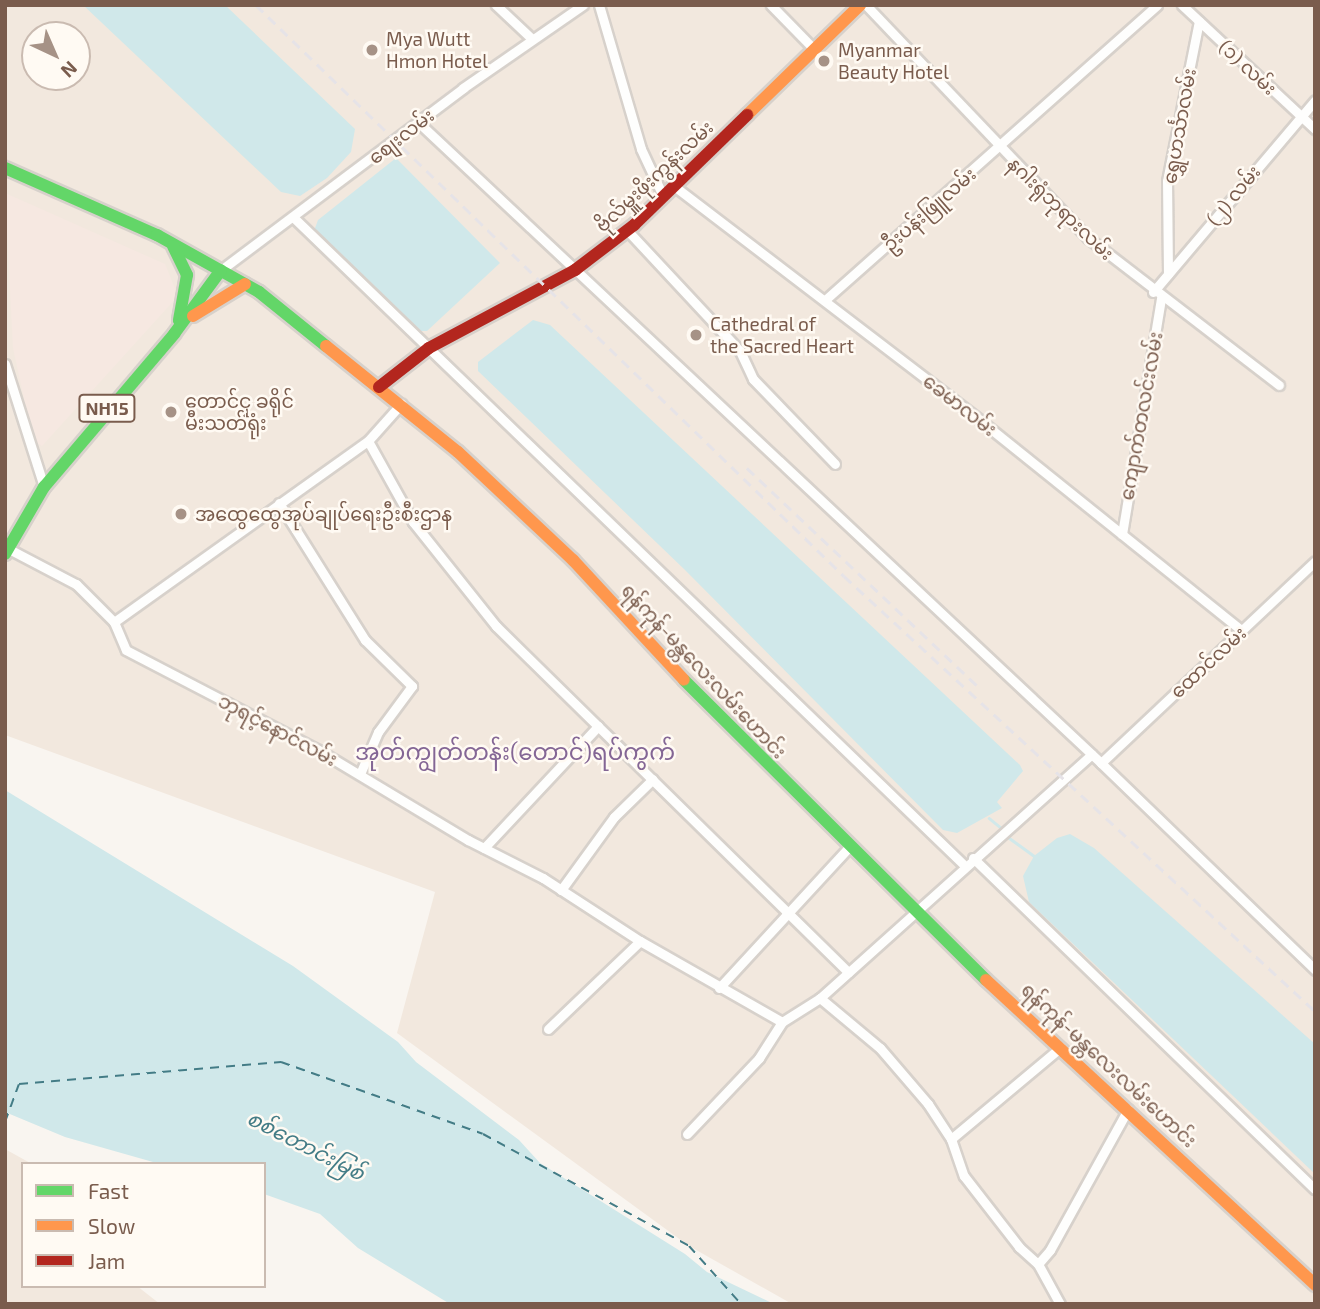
<!DOCTYPE html>
<meta charset="utf-8">
<style>
body{margin:0}
#map{position:relative;width:1320px;height:1309px;overflow:hidden;background:#f9f5f0;font-family:"Exo 2","Noto Sans Myanmar",sans-serif}
div>[style]{position:absolute}
.residential>*{inset:0;background:#f2e8de}
.commercial>*{inset:0;background:#f6e8e1}
.water>*{inset:0;background:#d0e8ea}
.stream>*{height:2.5px;margin:-1.25px;padding:0 1.25px;transform-origin:1.25px;border-radius:1.25px;background:#d0e8ea}
.ferry>*{height:2px;margin-top:-1px;transform-origin:0;background:repeating-linear-gradient(90deg,#437c86 0 9px,transparent 0 16px)}
.roads{filter:drop-shadow(2px 0 #d7d1cb) drop-shadow(-2px 0 #d7d1cb) drop-shadow(0 2px #d7d1cb) drop-shadow(0 -2px #d7d1cb)}
.street>*{height:9px;margin:-4.5px;padding:0 4.5px;transform-origin:4.5px;border-radius:4.5px;background:#fefefd}
.fast>*{height:12px;margin:-6px;padding:0 6px;transform-origin:6px;border-radius:6px;background:#63d668}
.slow>*{height:12px;margin:-6px;padding:0 6px;transform-origin:6px;border-radius:6px;background:#ff974d}
.jam>*{height:12px;margin:-6px;padding:0 6px;transform-origin:6px;border-radius:6px;background:#b3261e}
.rail>*{height:2.5px;margin-top:-1.25px;transform-origin:0;background:repeating-linear-gradient(90deg,#e6e3e7 0 10px,transparent 0 17px)}
.dots>*{width:19px;height:19px;translate:-50% -50%;box-sizing:border-box;border:4px solid #fffaf3;border-radius:50%}
span{translate:-50% -50%;white-space:nowrap;text-align:center;line-height:1.15;-webkit-text-stroke:5px #fffaf3;paint-order:stroke}
.shield-label span{padding:2px 5px;background:#fffaf3;border:2px solid;border-radius:5px;-webkit-text-stroke-width:0}
.shield-label{font-size:18px;color:#7a5c4d;font-weight:700}
.poi-label{font-size:19px;color:#7a5c4d}
.left{translate:0 -50%;text-align:left}
.street-label{font-size:19px;color:#7a5c4d}
.water-label{font-size:21px;color:#437c86;font-style:italic}
.quarter-label{font-size:23px;color:#846695}
.frame{position:absolute;inset:0;border:7px solid #7a5c4d;pointer-events:none}
.legend{position:absolute;left:21px;top:1162px;width:245px;height:126px;box-sizing:border-box;background:#fffaf3;border:2px solid #cabbb1;margin:0;padding:9px 12px;list-style:none;font-size:21px;color:#7a5c4d}
.legend li{display:flex;align-items:center;gap:14px;height:35px}
.legend b{width:35px;border:2px solid #cabbb1}
.north{position:absolute;left:21px;top:21px;width:70px;height:70px;box-sizing:border-box;background:#fffaf3;border:2px solid #cabbb1;border-radius:50%;rotate:136deg;font-size:19px;font-weight:700;line-height:28px;text-align:center;color:#7a5c4d}
.north::after{content:'';display:block;margin:auto;width:24px;height:32px;background:#a69286;clip-path:polygon(50% 0,100% 100%,50% 72%,0 100%)}
</style>
<div id="map">
<div class="residential">
<i style="clip-path:polygon(evenodd,5px 5px,1315px 5px,1315px 1304px,792px 1304px,689px 1246px,397px 1033px,435px 892px,5px 735px,5px 5px,35px 35px,77px 35px,77px 77px,35px 77px,35px 35px)"></i>
<i style="clip-path:polygon(5px 1149px,32px 1164px,23px 1164px,23px 1286px,137px 1286px,160px 1304px,5px 1304px)"></i>
</div>
<div class="commercial">
<i style="clip-path:polygon(5px 193px,165px 264px,178px 296px,42px 446px,33px 440px,13px 348px)"></i>
</div>
<div class="water">
<i style="clip-path:polygon(83px 5px,225px 5px,355px 129px,351px 152px,327px 178px,300px 196px,281px 192px)"></i>
<i style="clip-path:polygon(396px 158px,500px 263px,427px 331px,421px 331px,314px 231px,318px 220px)"></i>
<i style="clip-path:polygon(533px 320px,550px 325px,1020px 765px,1023px 771px,997px 802px,1002px 808px,957px 833px,943px 830px,684px 569px,478px 371px,478px 362px)"></i>
<i style="clip-path:polygon(5px 790px,293px 966px,398px 1042px,416px 1062px,519px 1140px,540px 1163px,685px 1254px,707px 1272px,774px 1304px,450px 1304px,358px 1248px,320px 1214px,264px 1194px,264px 1164px,160px 1164px,65px 1137px,5px 1112px)"></i>
<i style="clip-path:polygon(1070px 834px,1094px 848px,1315px 1044px,1315px 1174px,1029px 902px,1023px 876px,1034px 856px,1057px 838px)"></i>
</div>
<div class="stream">
<i style="left:989px;top:818px;width:14px;rotate:39deg"></i>
<i style="left:1008px;top:837px;width:32px;rotate:36deg"></i>
</div>
<div class="ferry">
<i style="left:5px;top:1122px;width:40px;rotate:-69.8deg"></i>
<i style="left:19px;top:1084px;width:263px;rotate:-4.8deg"></i>
<i style="left:281px;top:1062px;width:214px;rotate:19.6deg"></i>
<i style="left:483px;top:1134px;width:234px;rotate:28.5deg"></i>
<i style="left:689px;top:1246px;width:78px;rotate:48.1deg"></i>
</div>
<div class="roads">
<div class="street">
<i style="left:496px;top:5px;width:48px;rotate:43.3deg"></i>
<i style="left:599px;top:5px;width:150px;rotate:73.7deg"></i>
<i style="left:641px;top:149px;width:52px;rotate:64.9deg"></i>
<i style="left:771px;top:5px;width:62px;rotate:45.7deg"></i>
<i style="left:866px;top:5px;width:322px;rotate:46.4deg"></i>
<i style="left:1088px;top:238px;width:241px;rotate:37.6deg"></i>
<i style="left:1182px;top:5px;width:182px;rotate:43deg"></i>
<i style="left:419px;top:123px;width:935px;rotate:43.18deg"></i>
<i style="left:1101px;top:763px;width:298px;rotate:44deg"></i>
<i style="left:674px;top:186px;width:387px;rotate:37.4deg"></i>
<i style="left:981px;top:421px;width:334px;rotate:38.8deg"></i>
<i style="left:293px;top:217px;width:933px;rotate:44deg"></i>
<i style="left:627px;top:230px;width:166px;rotate:47deg"></i>
<i style="left:740px;top:351px;width:31px;rotate:65deg"></i>
<i style="left:753px;top:379px;width:118px;rotate:46deg"></i>
<i style="left:221px;top:270px;width:303px;rotate:-36.9deg"></i>
<i style="left:463px;top:88px;width:146px;rotate:-34.7deg"></i>
<i style="left:1168px;top:274px;width:93px;rotate:-90.6deg"></i>
<i style="left:1167px;top:181px;width:163px;rotate:-78.7deg"></i>
<i style="left:1153px;top:292px;width:251px;rotate:-49.8deg"></i>
<i style="left:825px;top:300px;width:444px;rotate:-41.6deg"></i>
<i style="left:5px;top:364px;width:129px;rotate:72.4deg"></i>
<i style="left:368px;top:441px;width:93px;rotate:60.9deg"></i>
<i style="left:413px;top:522px;width:133px;rotate:51.4deg"></i>
<i style="left:496px;top:626px;width:494px;rotate:44.5deg"></i>
<i style="left:279px;top:503px;width:162px;rotate:57.9deg"></i>
<i style="left:365px;top:640px;width:66px;rotate:44.4deg"></i>
<i style="left:412px;top:686px;width:57px;rotate:126.5deg"></i>
<i style="left:378px;top:732px;width:46px;rotate:113.2deg"></i>
<i style="left:1122px;top:534px;width:239px;rotate:-80.6deg"></i>
<i style="left:7px;top:548px;width:78px;rotate:27.6deg"></i>
<i style="left:76px;top:584px;width:54px;rotate:45deg"></i>
<i style="left:114px;top:622px;width:30px;rotate:67deg"></i>
<i style="left:126px;top:650px;width:216px;rotate:27.5deg"></i>
<i style="left:318px;top:750px;width:175px;rotate:31deg"></i>
<i style="left:468px;top:840px;width:84px;rotate:26.9deg"></i>
<i style="left:543px;top:878px;width:116px;rotate:33deg"></i>
<i style="left:640px;top:941px;width:163px;rotate:29.7deg"></i>
<i style="left:114px;top:622px;width:312px;rotate:-35.5deg"></i>
<i style="left:368px;top:441px;width:50px;rotate:-48.3deg"></i>
<i style="left:1101px;top:763px;width:294px;rotate:-43.3deg"></i>
<i style="left:484px;top:848px;width:167px;rotate:-46.9deg"></i>
<i style="left:973px;top:858px;width:476px;rotate:44.1deg"></i>
<i style="left:561px;top:890px;width:90px;rotate:-54deg"></i>
<i style="left:614px;top:817px;width:54px;rotate:-44.3deg"></i>
<i style="left:719px;top:988px;width:192px;rotate:-47.3deg"></i>
<i style="left:820px;top:998px;width:78px;rotate:39.8deg"></i>
<i style="left:880px;top:1048px;width:74px;rotate:49.4deg"></i>
<i style="left:928px;top:1104px;width:42px;rotate:56.7deg"></i>
<i style="left:951px;top:1139px;width:39px;rotate:71deg"></i>
<i style="left:964px;top:1176px;width:90px;rotate:52.2deg"></i>
<i style="left:1019px;top:1247px;width:25px;rotate:42deg"></i>
<i style="left:1038px;top:1264px;width:46px;rotate:61.2deg"></i>
<i style="left:548px;top:1029px;width:127px;rotate:-43.7deg"></i>
<i style="left:687px;top:1134px;width:105px;rotate:-46.5deg"></i>
<i style="left:759px;top:1058px;width:43px;rotate:-57.4deg"></i>
<i style="left:782px;top:1022px;width:45px;rotate:-32.3deg"></i>
<i style="left:820px;top:998px;width:365px;rotate:-41.9deg"></i>
<i style="left:951px;top:1139px;width:143px;rotate:-39.9deg"></i>
<i style="left:1038px;top:1264px;width:18px;rotate:-49deg"></i>
<i style="left:1050px;top:1250px;width:161px;rotate:-61deg"></i>
</div>
<div class="fast">
<i style="left:5px;top:168px;width:166px;rotate:23.8deg"></i>
<i style="left:157px;top:235px;width:117px;rotate:29.2deg"></i>
<i style="left:259px;top:292px;width:86px;rotate:38.9deg"></i>
<i style="left:173px;top:246px;width:32px;rotate:64deg"></i>
<i style="left:187px;top:275px;width:46px;rotate:100.1deg"></i>
<i style="left:5px;top:554px;width:78px;rotate:-59.8deg"></i>
<i style="left:44px;top:487px;width:201px;rotate:-49.6deg"></i>
<i style="left:174px;top:334px;width:79px;rotate:-53.7deg"></i>
<i style="left:684px;top:680px;width:426px;rotate:44.8deg"></i>
</div>
<div class="slow">
<i style="left:747px;top:115px;width:158px;rotate:-44.2deg"></i>
<i style="left:193px;top:316px;width:61px;rotate:-31.6deg"></i>
<i style="left:326px;top:346px;width:169px;rotate:38.8deg"></i>
<i style="left:458px;top:452px;width:158px;rotate:43.2deg"></i>
<i style="left:573px;top:560px;width:163px;rotate:47.2deg"></i>
<i style="left:986px;top:980px;width:449px;rotate:42.8deg"></i>
</div>
<div class="jam">
<i style="left:379px;top:387px;width:63px;rotate:-38deg"></i>
<i style="left:429px;top:348px;width:166px;rotate:-28.1deg"></i>
<i style="left:575px;top:270px;width:74px;rotate:-37.3deg"></i>
<i style="left:634px;top:225px;width:158px;rotate:-44.2deg"></i>
</div>
</div>
<div class="rail">
<i style="left:256px;top:5px;width:820px;rotate:44.16deg"></i>
<i style="left:844px;top:576px;width:641px;rotate:42.72deg"></i>
<i style="left:747px;top:468px;width:322px;rotate:43.4deg"></i>
</div>
<div class="dots">
<i style="left:372px;top:50px;background:#a69286"></i>
<i style="left:824px;top:61px;background:#a69286"></i>
<i style="left:696px;top:335px;background:#a69286"></i>
<i style="left:171px;top:412px;background:#a69286"></i>
<i style="left:181px;top:514px;background:#a69286"></i>
</div>
<div class="shield-label">
<span style="left:107px;top:408px">NH15</span>
</div>
<div class="poi-label">
<span class="left" style="left:386px;top:50px">Mya Wutt<br>Hmon Hotel</span>
<span class="left" style="left:838px;top:61px">Myanmar<br>Beauty Hotel</span>
<span class="left" style="left:710px;top:335px">Cathedral of<br>the Sacred Heart</span>
<span class="left" style="left:185px;top:412px">တောင်ငူ ခရိုင်<br>မီးသတ်ရုံး</span>
<span class="left" style="left:195px;top:514px">အထွေထွေအုပ်ချုပ်ရေးဦးစီးဌာန</span>
</div>
<div class="street-label">
<span style="left:1248px;top:67px;rotate:43deg">(၁) လမ်း</span>
<span style="left:1179px;top:126px;rotate:-80deg">ရွှေဟင်္သာလမ်း</span>
<span style="left:401px;top:136px;rotate:-38deg">စျေးလမ်း</span>
<span style="left:654px;top:176px;rotate:-43deg">ဗိုလ်မှူးဖိုးကွန်းလမ်း</span>
<span style="left:1233px;top:195px;rotate:-50deg">(၂) လမ်း</span>
<span style="left:1061px;top:208px;rotate:44deg">နဂါးရုံဘုရားလမ်း</span>
<span style="left:929px;top:209px;rotate:-41deg">ဦးပန်းဖြူလမ်း</span>
<span style="left:960px;top:405px;rotate:38deg">ခေမာလမ်း</span>
<span style="left:1141px;top:416px;rotate:-80deg">ကျောက်တလင်းလမ်း</span>
<span style="left:1208px;top:662px;rotate:-43deg">ထောင်လမ်း</span>
<span style="left:704px;top:671px;rotate:47deg">ရန်ကုန်-မန္တလေးလမ်းဟောင်း</span>
<span style="left:278px;top:730px;rotate:28deg">ဘုရင့်နောင်လမ်း</span>
<span style="left:1109px;top:1065px;rotate:43deg">ရန်ကုန်-မန္တလေးလမ်းဟောင်း</span>
</div>
<div class="water-label">
<span style="left:306px;top:1145px;rotate:27deg">စစ်တောင်းမြစ်</span>
</div>
<div class="quarter-label">
<span style="left:515px;top:751px">အုတ်ကျွတ်တန်း(တောင်)ရပ်ကွက်</span>
</div>
<div class="frame"></div>
<ul class="legend">
<li><b style="height:9px;background:#63d668"></b>Fast</li>
<li><b style="height:9px;background:#ff974d"></b>Slow</li>
<li><b style="height:9px;background:#b3261e"></b>Jam</li>
</ul>
<div class="north">N</div>
</div>
